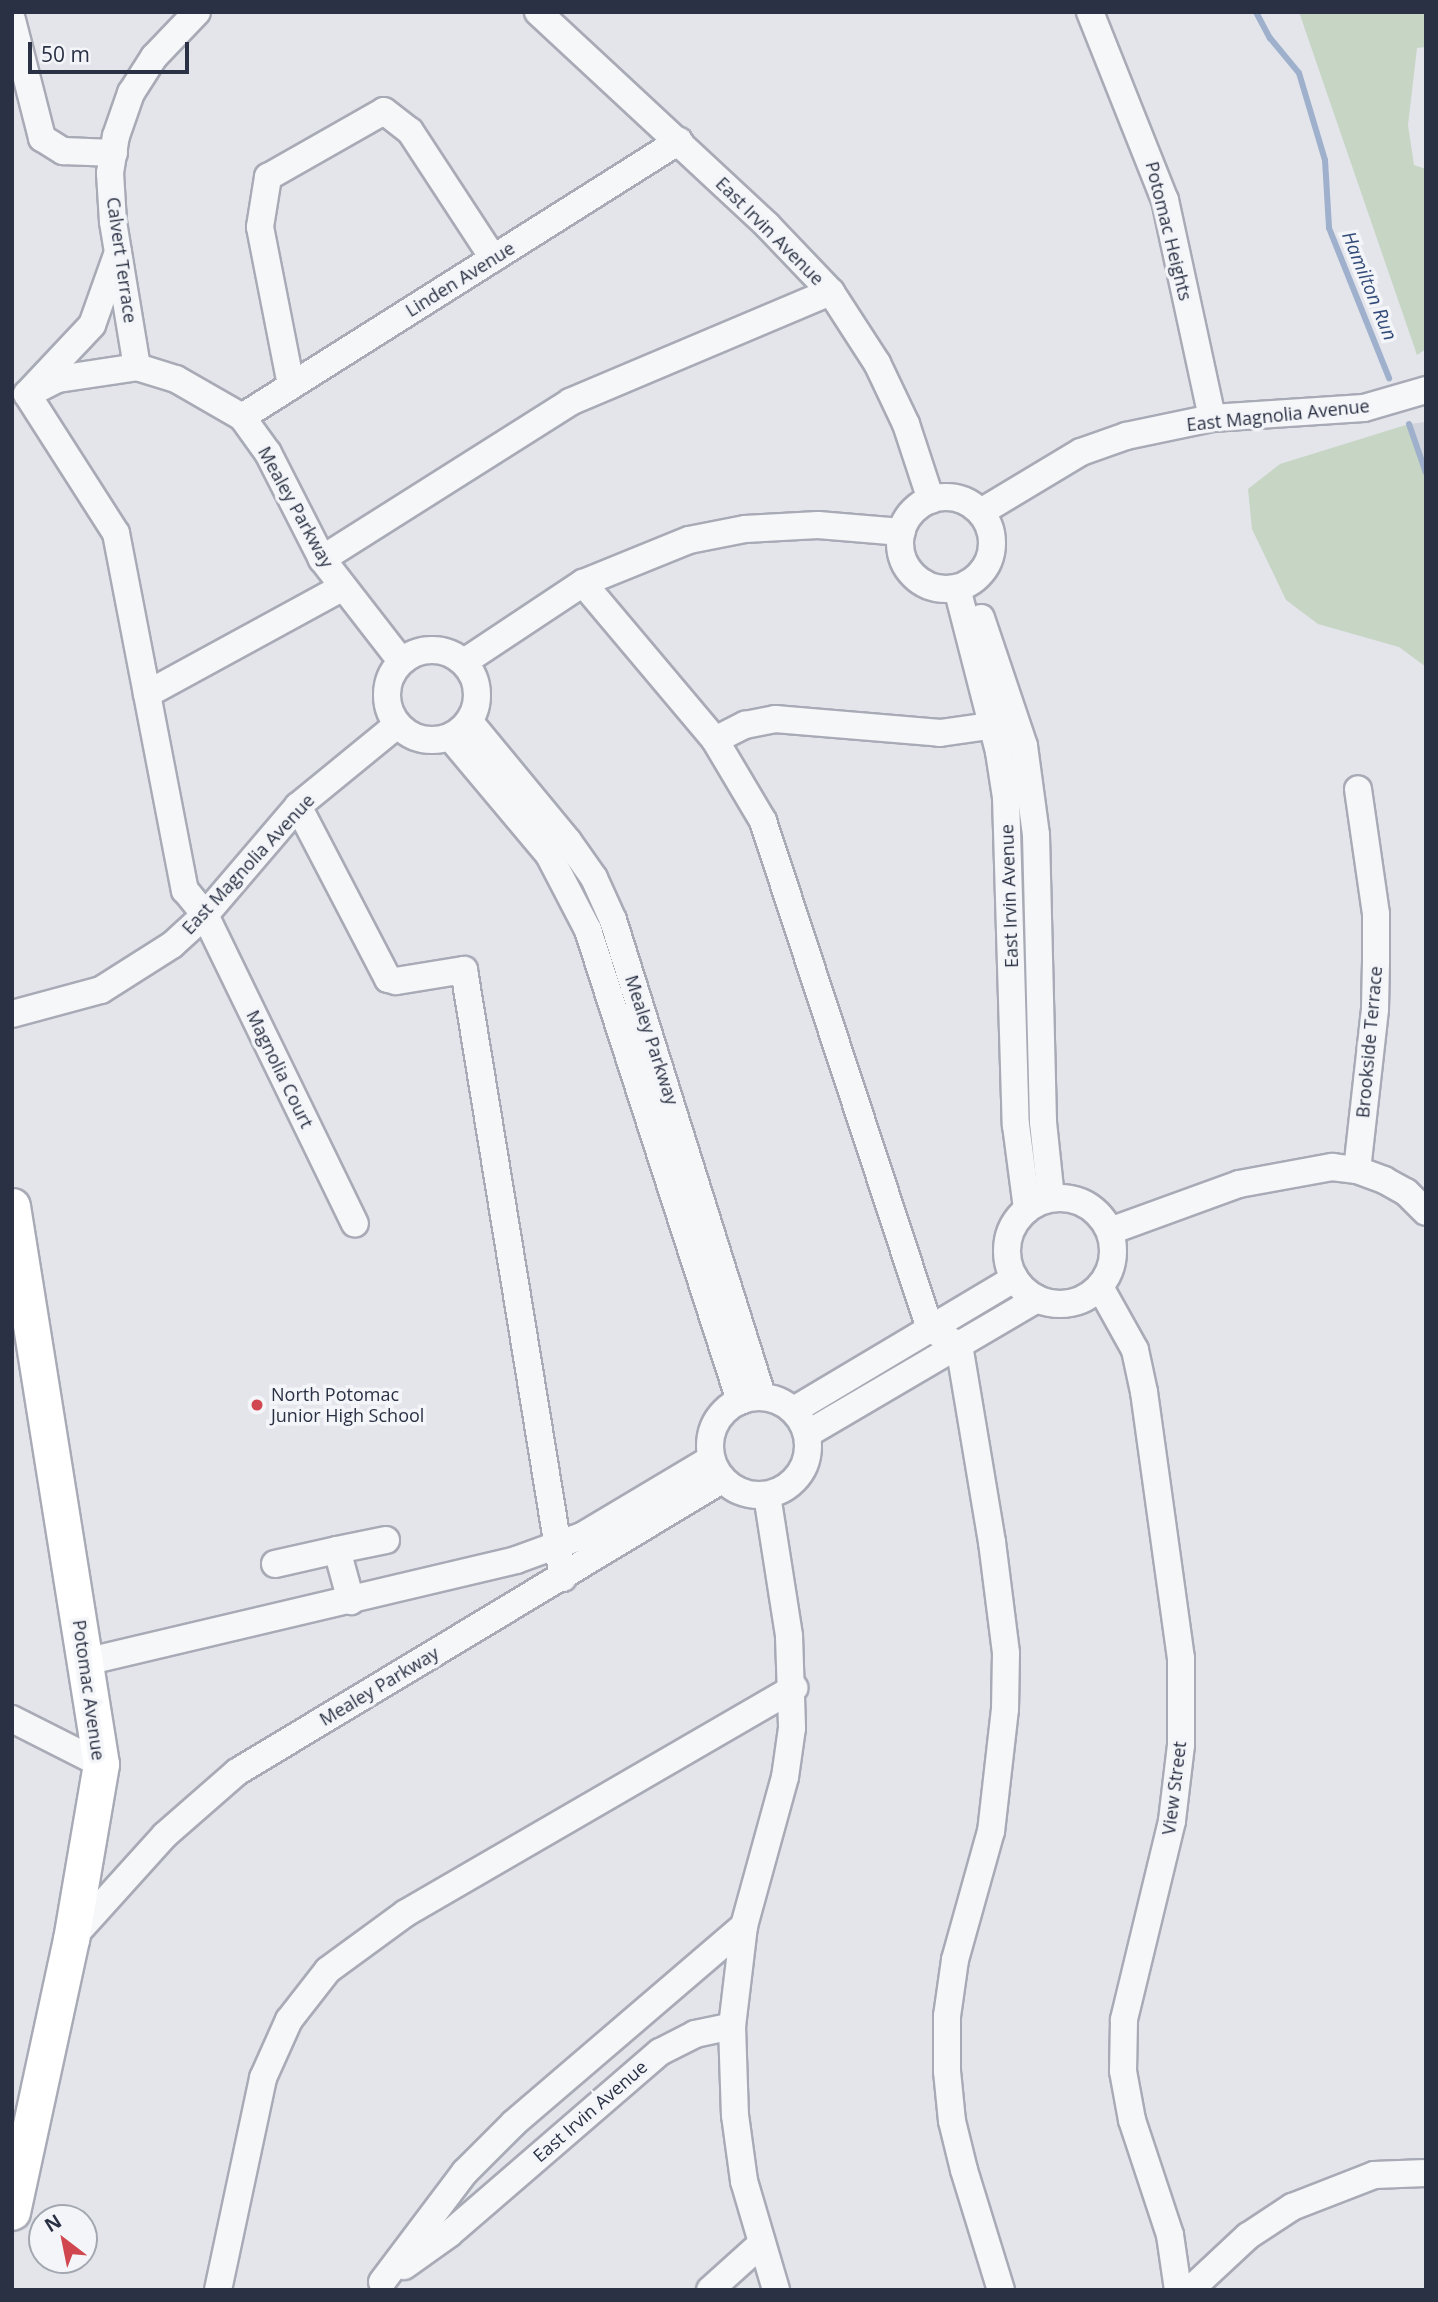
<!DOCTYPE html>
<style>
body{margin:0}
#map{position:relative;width:1438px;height:2302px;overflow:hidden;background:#e3e5eb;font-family:"Open Sans",sans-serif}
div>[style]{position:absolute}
.built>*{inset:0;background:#d1d4dd}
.green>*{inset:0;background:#c7d5c4}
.stream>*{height:6px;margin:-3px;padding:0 3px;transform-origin:3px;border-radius:3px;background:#9eb0cc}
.roads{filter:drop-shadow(2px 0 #a8abb6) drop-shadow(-2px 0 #a8abb6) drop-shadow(0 2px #a8abb6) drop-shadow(0 -2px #a8abb6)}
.minor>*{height:26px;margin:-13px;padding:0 13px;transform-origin:13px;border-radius:13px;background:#f6f7f9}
.minor>.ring{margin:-13px;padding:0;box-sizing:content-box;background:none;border:26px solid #f6f7f9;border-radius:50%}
.major>*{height:35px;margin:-17.5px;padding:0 17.5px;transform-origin:17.5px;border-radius:17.5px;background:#fff}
.dots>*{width:19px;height:19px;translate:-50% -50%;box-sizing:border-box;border:4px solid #f3f5f8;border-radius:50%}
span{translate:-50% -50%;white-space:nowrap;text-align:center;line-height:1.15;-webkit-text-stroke:7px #f3f5f8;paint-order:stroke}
.street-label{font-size:18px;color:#2a3144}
.poi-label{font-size:18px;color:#2a3144}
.left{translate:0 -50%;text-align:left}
.water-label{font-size:19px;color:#334c79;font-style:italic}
.frame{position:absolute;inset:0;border:14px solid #2a3144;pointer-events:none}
.north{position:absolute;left:28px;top:2204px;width:70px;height:70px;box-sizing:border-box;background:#f3f5f8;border:2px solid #a3a7b0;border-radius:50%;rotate:328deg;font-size:19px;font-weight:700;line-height:28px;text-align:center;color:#2a3144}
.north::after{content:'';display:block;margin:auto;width:24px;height:32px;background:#d1474f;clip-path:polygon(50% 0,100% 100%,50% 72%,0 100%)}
.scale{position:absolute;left:28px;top:42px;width:161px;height:32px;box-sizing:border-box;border:4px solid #2a3144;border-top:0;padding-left:9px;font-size:21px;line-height:24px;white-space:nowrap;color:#2a3144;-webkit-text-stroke:5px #f3f5f8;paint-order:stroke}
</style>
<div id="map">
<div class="built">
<i style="clip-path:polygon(1426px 422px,1426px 473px,1409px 424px)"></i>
</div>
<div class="green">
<i style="clip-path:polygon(1299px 12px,1426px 12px,1426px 47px,1417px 48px,1408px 125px,1414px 165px,1426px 169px,1426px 349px,1417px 355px)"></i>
<i style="clip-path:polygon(1409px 424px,1426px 478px,1426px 667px,1399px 647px,1318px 624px,1286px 600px,1252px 529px,1248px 489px,1280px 464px)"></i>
</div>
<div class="stream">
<i style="left:1256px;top:12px;width:30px;rotate:62deg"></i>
<i style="left:1270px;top:38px;width:45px;rotate:50.4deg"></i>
<i style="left:1299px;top:73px;width:91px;rotate:73.4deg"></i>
<i style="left:1325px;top:160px;width:68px;rotate:86.6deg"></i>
<i style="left:1329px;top:228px;width:162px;rotate:68.2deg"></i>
<i style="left:1409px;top:424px;width:52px;rotate:70.9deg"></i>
</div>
<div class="roads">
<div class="minor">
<i style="left:538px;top:12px;width:313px;rotate:42.9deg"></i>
<i style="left:767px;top:225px;width:93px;rotate:46.3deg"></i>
<i style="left:831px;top:292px;width:85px;rotate:57.1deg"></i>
<i style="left:877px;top:363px;width:68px;rotate:64.6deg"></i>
<i style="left:906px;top:424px;width:80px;rotate:71.8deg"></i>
<i style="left:1090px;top:12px;width:202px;rotate:68.3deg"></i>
<i style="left:1165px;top:200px;width:223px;rotate:77.8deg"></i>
<i style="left:12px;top:20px;width:122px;rotate:75.7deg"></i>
<i style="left:42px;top:138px;width:25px;rotate:32deg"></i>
<i style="left:63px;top:151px;width:51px;rotate:2.2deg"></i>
<i style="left:118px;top:252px;width:77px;rotate:109.6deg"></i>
<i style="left:92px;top:325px;width:95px;rotate:133.3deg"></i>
<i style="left:27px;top:394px;width:165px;rotate:57.4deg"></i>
<i style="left:116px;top:533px;width:364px;rotate:79.1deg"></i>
<i style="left:185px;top:890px;width:32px;rotate:51deg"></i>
<i style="left:205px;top:915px;width:343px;rotate:64.1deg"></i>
<i style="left:137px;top:367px;width:147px;rotate:-99.4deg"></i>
<i style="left:113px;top:222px;width:49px;rotate:-93.5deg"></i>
<i style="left:110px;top:173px;width:37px;rotate:-81deg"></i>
<i style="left:116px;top:136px;width:46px;rotate:-70.8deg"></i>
<i style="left:131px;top:93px;width:43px;rotate:-57.4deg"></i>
<i style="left:154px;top:57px;width:62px;rotate:-46.3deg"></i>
<i style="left:291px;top:385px;width:161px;rotate:-101.1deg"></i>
<i style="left:260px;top:227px;width:51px;rotate:-80.9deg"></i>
<i style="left:268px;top:177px;width:133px;rotate:-29.6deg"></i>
<i style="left:384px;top:111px;width:33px;rotate:38deg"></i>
<i style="left:410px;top:131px;width:152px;rotate:56.8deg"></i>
<i style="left:38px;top:389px;width:22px;rotate:-27deg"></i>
<i style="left:58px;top:379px;width:80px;rotate:-8.6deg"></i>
<i style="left:137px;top:367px;width:41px;rotate:17.1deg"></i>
<i style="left:176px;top:379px;width:76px;rotate:29.9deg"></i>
<i style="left:242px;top:417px;width:44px;rotate:54.2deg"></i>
<i style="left:268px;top:453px;width:119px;rotate:63deg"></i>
<i style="left:322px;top:559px;width:129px;rotate:52.2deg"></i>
<i style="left:242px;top:417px;width:517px;rotate:-32.28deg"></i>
<i class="ring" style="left:900px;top:497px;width:66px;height:66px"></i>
<i style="left:981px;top:512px;width:117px;rotate:-31deg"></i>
<i style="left:1081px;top:452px;width:48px;rotate:-19.6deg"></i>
<i style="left:1126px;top:436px;width:88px;rotate:-11.8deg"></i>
<i style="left:1212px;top:418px;width:152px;rotate:-3.8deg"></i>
<i style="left:1364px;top:408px;width:65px;rotate:-16.2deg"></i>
<i style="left:322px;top:559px;width:294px;rotate:-32.3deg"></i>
<i style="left:570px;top:402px;width:283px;rotate:-22.9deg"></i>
<i style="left:583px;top:583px;width:205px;rotate:49.9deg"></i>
<i style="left:715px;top:740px;width:94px;rotate:59.3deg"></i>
<i style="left:763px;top:821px;width:535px;rotate:71.8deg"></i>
<i style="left:930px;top:1329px;width:33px;rotate:29deg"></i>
<i style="left:959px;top:1345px;width:200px;rotate:80.5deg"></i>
<i style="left:992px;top:1542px;width:112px;rotate:82.8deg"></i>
<i style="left:1006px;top:1653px;width:56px;rotate:91deg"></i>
<i style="left:1005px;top:1709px;width:123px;rotate:96.5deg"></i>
<i style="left:991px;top:1831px;width:134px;rotate:105.6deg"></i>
<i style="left:955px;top:1960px;width:57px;rotate:98.1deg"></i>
<i style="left:947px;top:2016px;width:55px;rotate:90deg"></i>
<i style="left:947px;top:2071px;width:50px;rotate:84.3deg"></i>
<i style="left:952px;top:2121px;width:50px;rotate:76.2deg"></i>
<i style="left:964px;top:2170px;width:126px;rotate:72.9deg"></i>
<i style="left:957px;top:588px;width:169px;rotate:75.6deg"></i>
<i style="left:999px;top:752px;width:46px;rotate:81.2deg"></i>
<i style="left:1006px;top:797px;width:328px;rotate:88.3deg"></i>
<i style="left:1016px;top:1125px;width:85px;rotate:82.5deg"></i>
<i style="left:981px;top:618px;width:135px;rotate:71.4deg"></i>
<i style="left:1024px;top:746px;width:90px;rotate:82.3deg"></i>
<i style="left:1036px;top:835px;width:287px;rotate:88.6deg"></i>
<i style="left:1043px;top:1122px;width:76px;rotate:84deg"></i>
<i class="ring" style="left:387px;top:650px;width:64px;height:64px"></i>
<i style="left:464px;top:662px;width:143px;rotate:-33.6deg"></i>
<i style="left:583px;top:583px;width:114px;rotate:-22.1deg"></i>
<i style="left:689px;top:540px;width:57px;rotate:-11.1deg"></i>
<i style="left:745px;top:529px;width:73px;rotate:-3.1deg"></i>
<i style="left:818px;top:525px;width:84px;rotate:4.8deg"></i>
<i style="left:147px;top:694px;width:223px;rotate:-28.6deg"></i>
<i style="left:469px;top:721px;width:156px;rotate:50.5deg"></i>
<i style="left:568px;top:841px;width:45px;rotate:54.9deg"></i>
<i style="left:594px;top:878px;width:46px;rotate:65.7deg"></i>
<i style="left:613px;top:920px;width:499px;rotate:72.6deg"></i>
<i style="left:450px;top:737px;width:154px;rotate:50deg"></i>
<i style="left:549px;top:855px;width:85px;rotate:62.5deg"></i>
<i style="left:588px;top:930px;width:495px;rotate:72.1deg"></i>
<i style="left:715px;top:740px;width:34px;rotate:-27deg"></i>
<i style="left:745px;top:725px;width:31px;rotate:-11deg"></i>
<i style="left:775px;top:719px;width:166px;rotate:4.8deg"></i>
<i style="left:940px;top:733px;width:71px;rotate:-8.1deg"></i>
<i style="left:298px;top:806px;width:195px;rotate:62.5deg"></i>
<i style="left:388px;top:979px;width:8px;rotate:14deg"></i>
<i style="left:396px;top:981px;width:69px;rotate:-9.2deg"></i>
<i style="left:464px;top:970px;width:616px;rotate:80.75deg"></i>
<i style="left:12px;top:1014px;width:92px;rotate:-15.1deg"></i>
<i style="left:101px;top:990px;width:84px;rotate:-32.4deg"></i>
<i style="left:172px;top:945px;width:45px;rotate:-42.3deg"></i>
<i style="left:205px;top:915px;width:143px;rotate:-49.5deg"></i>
<i style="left:298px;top:806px;width:128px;rotate:-39.3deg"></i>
<i style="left:1357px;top:1170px;width:162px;rotate:-83.6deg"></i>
<i style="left:1375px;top:1009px;width:48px;rotate:-88.8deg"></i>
<i style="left:1376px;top:961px;width:47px;rotate:-90deg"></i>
<i style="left:1376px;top:914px;width:126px;rotate:-98.2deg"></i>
<i class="ring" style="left:1007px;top:1198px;width:80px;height:80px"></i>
<i style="left:1110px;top:1231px;width:137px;rotate:-20deg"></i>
<i style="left:1239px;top:1184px;width:95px;rotate:-10.4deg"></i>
<i style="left:1332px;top:1167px;width:25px;rotate:7deg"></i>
<i style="left:1357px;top:1170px;width:29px;rotate:20deg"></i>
<i style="left:1384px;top:1180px;width:25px;rotate:29deg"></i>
<i style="left:1406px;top:1192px;width:28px;rotate:45deg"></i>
<i style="left:1100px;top:1287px;width:72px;rotate:60.9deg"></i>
<i style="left:1135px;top:1350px;width:43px;rotate:77.9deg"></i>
<i style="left:1144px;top:1392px;width:269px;rotate:82.1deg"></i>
<i style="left:1181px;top:1658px;width:87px;rotate:90deg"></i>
<i style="left:1181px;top:1745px;width:77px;rotate:96.8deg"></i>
<i style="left:1172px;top:1821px;width:205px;rotate:103.6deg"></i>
<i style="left:1124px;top:2020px;width:51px;rotate:91.1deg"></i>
<i style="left:1123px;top:2071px;width:50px;rotate:79.6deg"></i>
<i style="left:1132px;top:2120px;width:121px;rotate:71.7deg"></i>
<i style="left:1170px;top:2235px;width:56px;rotate:81.7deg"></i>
<i class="ring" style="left:710px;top:1397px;width:72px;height:72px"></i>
<i style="left:794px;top:1410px;width:257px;rotate:-30.8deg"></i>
<i style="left:807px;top:1434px;width:267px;rotate:-30.4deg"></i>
<i style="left:767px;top:1495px;width:143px;rotate:81.1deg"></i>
<i style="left:789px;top:1636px;width:92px;rotate:88.1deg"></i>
<i style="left:792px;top:1728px;width:49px;rotate:98.1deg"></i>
<i style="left:785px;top:1777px;width:155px;rotate:105.4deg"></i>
<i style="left:744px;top:1926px;width:101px;rotate:96.8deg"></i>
<i style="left:732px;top:2026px;width:89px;rotate:88.1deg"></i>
<i style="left:735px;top:2115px;width:67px;rotate:82.2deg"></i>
<i style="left:744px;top:2181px;width:114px;rotate:73.6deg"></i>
<i style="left:337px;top:1550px;width:50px;rotate:-11.5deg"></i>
<i style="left:275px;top:1564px;width:64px;rotate:-12.7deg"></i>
<i style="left:337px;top:1550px;width:53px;rotate:74.6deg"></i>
<i style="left:85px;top:1662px;width:443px;rotate:-13.3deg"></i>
<i style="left:516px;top:1560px;width:70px;rotate:-20deg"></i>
<i style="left:582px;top:1536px;width:150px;rotate:-30.8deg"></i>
<i style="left:12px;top:1719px;width:100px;rotate:26.8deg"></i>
<i style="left:71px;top:1939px;width:140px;rotate:-47.9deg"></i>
<i style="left:165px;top:1835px;width:96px;rotate:-41.2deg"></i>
<i style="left:237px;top:1772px;width:567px;rotate:-31.08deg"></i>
<i style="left:404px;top:2266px;width:55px;rotate:-35.4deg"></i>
<i style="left:449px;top:2234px;width:279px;rotate:-40.8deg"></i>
<i style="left:660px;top:2052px;width:39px;rotate:-27deg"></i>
<i style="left:695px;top:2034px;width:38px;rotate:-12deg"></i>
<i style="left:382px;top:2282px;width:138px;rotate:-53deg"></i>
<i style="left:465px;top:2172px;width:69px;rotate:-45deg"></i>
<i style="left:514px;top:2123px;width:303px;rotate:-40.6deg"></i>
<i style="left:218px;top:2290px;width:217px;rotate:-78deg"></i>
<i style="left:263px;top:2078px;width:64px;rotate:-65.9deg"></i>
<i style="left:289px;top:2020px;width:63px;rotate:-52deg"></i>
<i style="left:328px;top:1970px;width:97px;rotate:-36.2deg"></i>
<i style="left:406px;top:1913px;width:449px;rotate:-30.1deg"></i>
<i style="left:710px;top:2290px;width:69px;rotate:-42deg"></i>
<i style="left:1190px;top:2290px;width:79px;rotate:-43deg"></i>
<i style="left:1248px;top:2236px;width:53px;rotate:-33.4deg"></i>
<i style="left:1292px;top:2207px;width:88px;rotate:-21.3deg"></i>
<i style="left:1374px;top:2175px;width:52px;rotate:-2.2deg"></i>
</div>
<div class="major">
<i style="left:12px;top:1206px;width:565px;rotate:80.94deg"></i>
<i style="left:101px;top:1764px;width:178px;rotate:99.7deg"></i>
<i style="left:71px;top:1939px;width:279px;rotate:102.2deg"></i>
</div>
</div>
<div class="dots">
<i style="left:257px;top:1405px;background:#d1474f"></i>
</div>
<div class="street-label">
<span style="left:770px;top:231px;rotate:45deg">East Irvin Avenue</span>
<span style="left:1169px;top:231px;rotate:76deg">Potomac Heights</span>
<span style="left:122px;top:260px;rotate:82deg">Calvert Terrace</span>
<span style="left:460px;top:279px;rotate:-32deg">Linden Avenue</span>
<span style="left:1278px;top:415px;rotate:-6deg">East Magnolia Avenue</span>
<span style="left:296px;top:507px;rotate:61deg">Mealey Parkway</span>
<span style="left:248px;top:864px;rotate:-47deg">East Magnolia Avenue</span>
<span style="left:1009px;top:896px;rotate:-92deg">East Irvin Avenue</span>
<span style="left:652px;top:1040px;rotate:72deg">Mealey Parkway</span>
<span style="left:1369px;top:1042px;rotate:-85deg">Brookside Terrace</span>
<span style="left:280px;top:1069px;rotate:64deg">Magnolia Court</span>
<span style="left:379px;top:1686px;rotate:-31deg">Mealey Parkway</span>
<span style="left:89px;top:1690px;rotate:82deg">Potomac Avenue</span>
<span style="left:1174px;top:1788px;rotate:-83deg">View Street</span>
<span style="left:590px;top:2111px;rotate:-41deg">East Irvin Avenue</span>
</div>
<div class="poi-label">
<span class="left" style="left:271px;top:1405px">North Potomac<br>Junior High School</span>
</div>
<div class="water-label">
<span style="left:1369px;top:286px;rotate:68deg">Hamilton Run</span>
</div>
<div class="frame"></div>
<div class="north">N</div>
<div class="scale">50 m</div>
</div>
